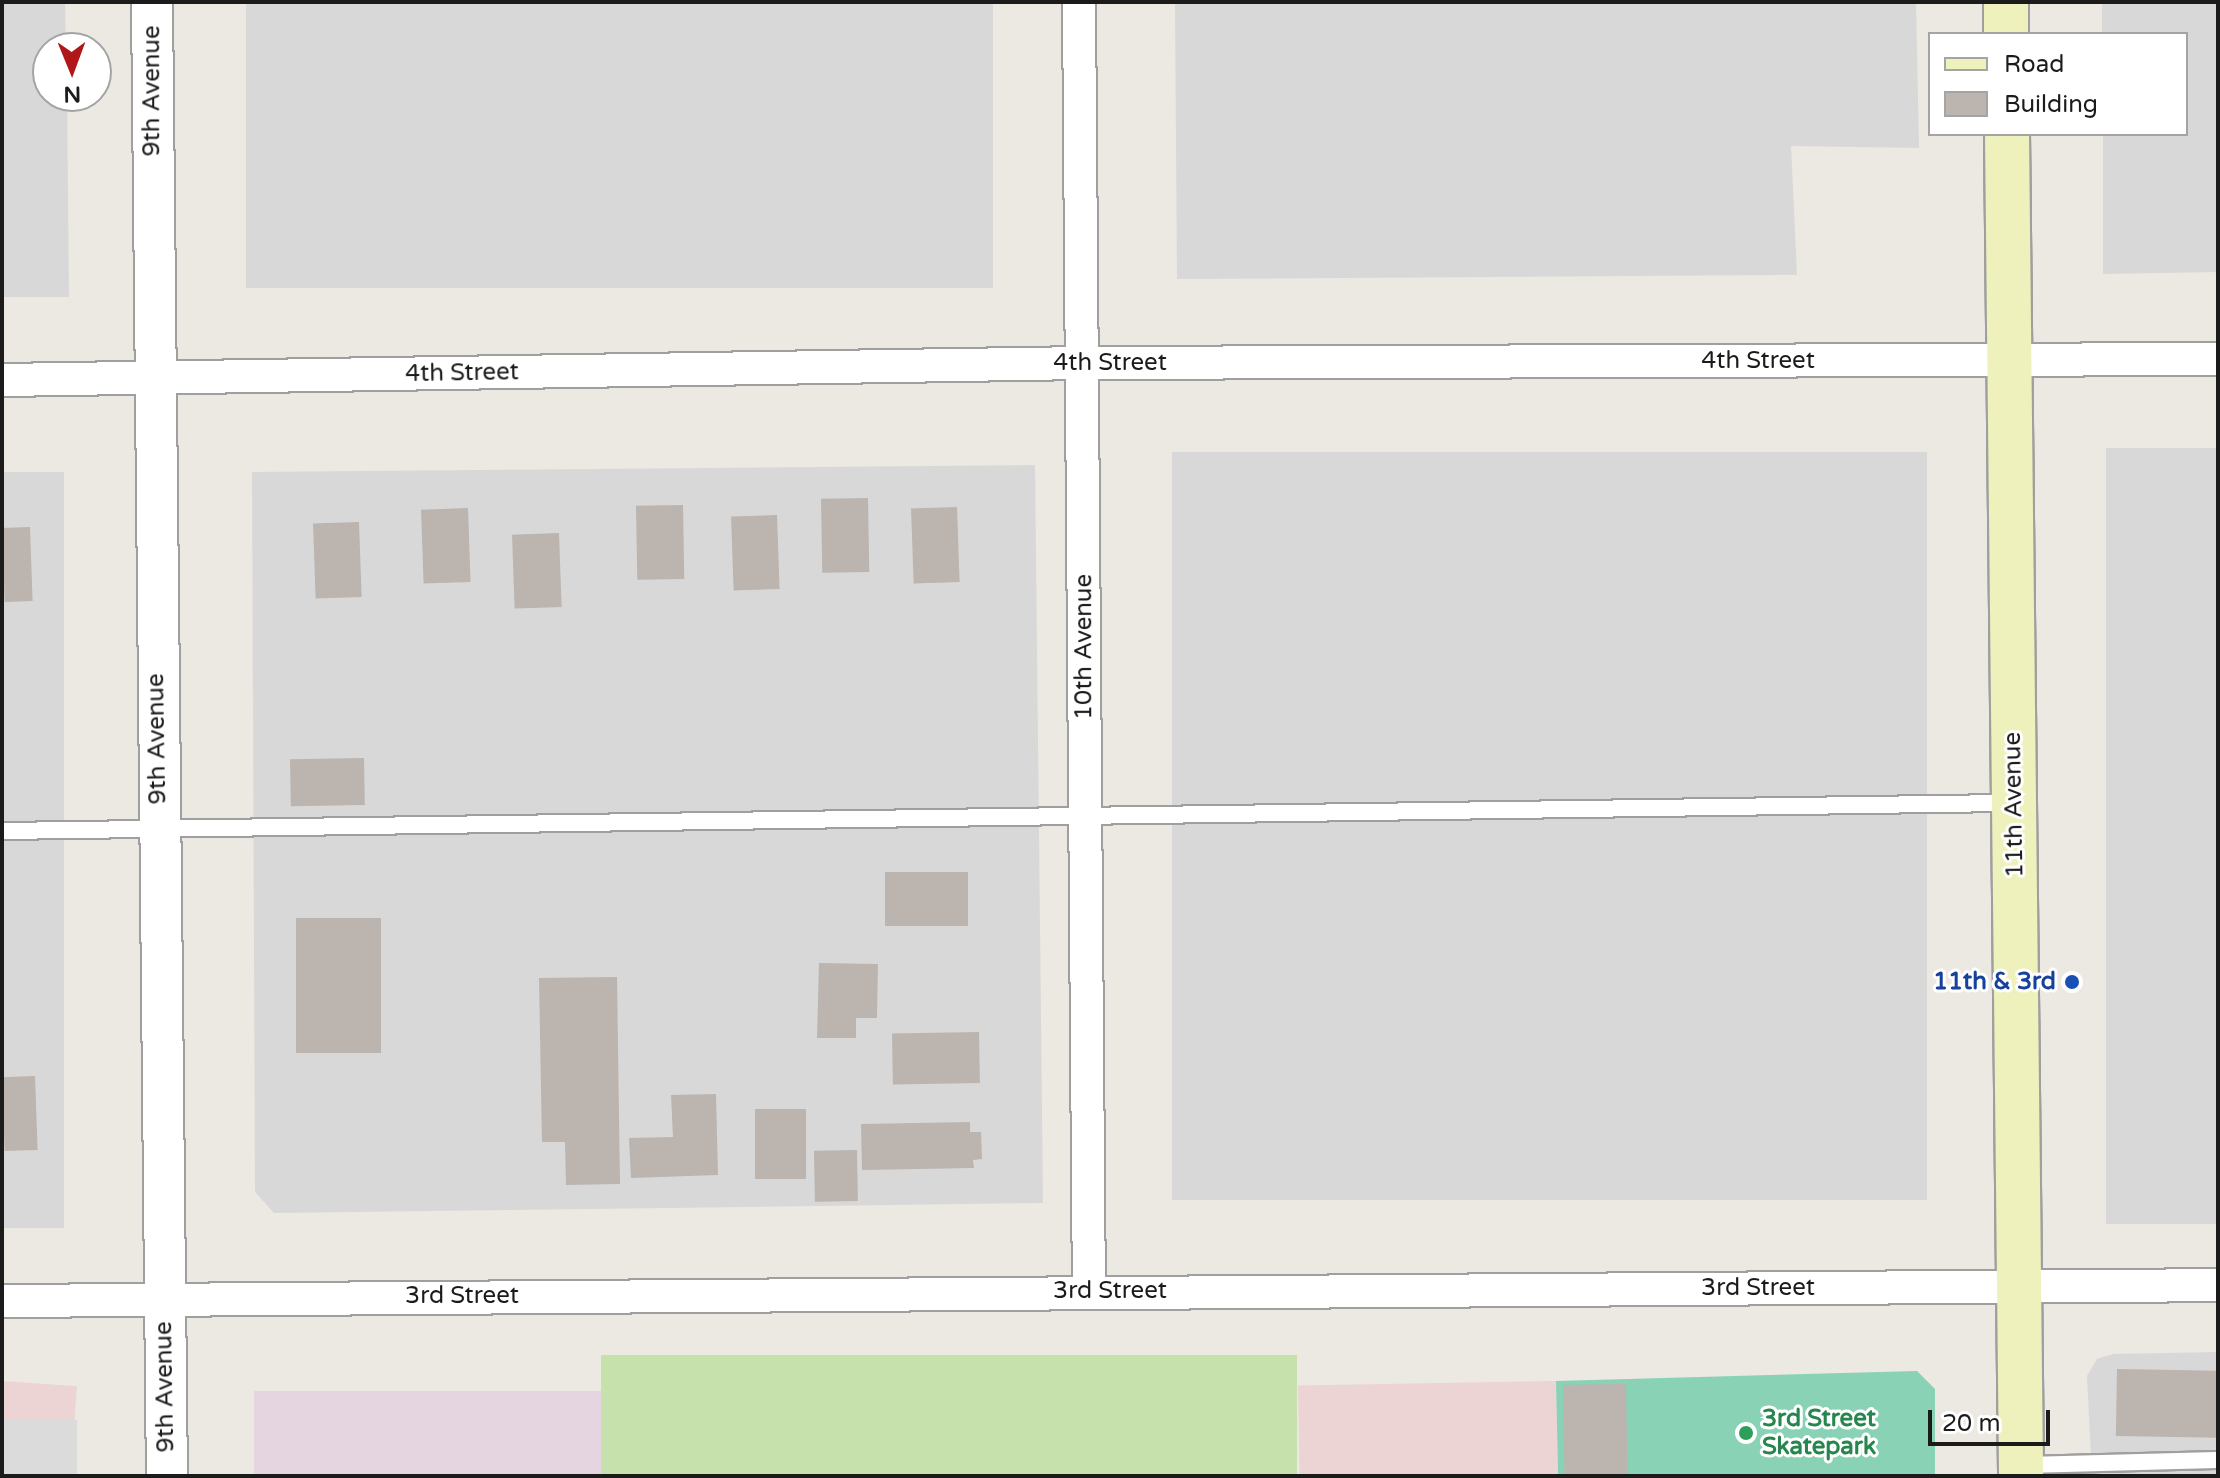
<!DOCTYPE html>
<style>
body{margin:0}
#map{position:relative;width:2220px;height:1478px;overflow:hidden;background:#ece8e2;font-family:"Varela Round",sans-serif}
div>[style]{position:absolute}
.residential>*{inset:0;background:#d9d8d8;transform-origin:0 0}
.commercial>*{inset:0;background:#ebd4d3;transform-origin:0 0}
.industrial>*{inset:0;background:#e4d5e1;transform-origin:0 0}
.grass>*{inset:0;background:#c7e1ad;transform-origin:0 0}
.pitch>*{inset:0;background:#89d2b5}
.parking>*{inset:0;background:#dbdbdb;transform-origin:0 0}
.building>*{inset:0;background:#bbb4af;transform-origin:0 0}
.roads{filter:drop-shadow(2px 0 #9f9f9f) drop-shadow(-2px 0 #9f9f9f) drop-shadow(0 2px #9f9f9f) drop-shadow(0 -2px #9f9f9f)}
.service>*{height:16px;margin:-8px;padding:0 8px;transform-origin:8px;border-radius:8px;background:#fff}
.minor>*{height:32px;margin:-16px;padding:0 16px;transform-origin:16px;border-radius:16px;background:#fff}
.tertiary>*{height:40px;margin:-20px;padding:0 20px;transform-origin:20px;border-radius:20px;background:#fff}
.secondary>*{height:44px;margin:-22px;padding:0 22px;transform-origin:22px;border-radius:22px;background:#eef1bb}
.dots>*{width:22px;height:22px;translate:-50% -50%;box-sizing:border-box;border:4px solid #fff;border-radius:50%}
span{translate:-50% -50%;white-space:nowrap;text-align:center;line-height:1.15;-webkit-text-stroke:6px #fff;paint-order:stroke}
.street-label{font-size:24px;color:#1b1b1b}
.transit-label{font-size:24px;color:#164399;font-weight:700}
.right{translate:-100% -50%;text-align:right}
.leisure-label{font-size:24px;color:#27864d;font-weight:700}
.left{translate:0 -50%;text-align:left}
.frame{position:absolute;inset:0;border:4px solid #1b1b1b;pointer-events:none}
.legend{position:absolute;left:1928px;top:32px;width:260px;height:104px;box-sizing:border-box;background:#fff;border:2px solid #a4a4a4;margin:0;padding:10px 14px;list-style:none;font-size:24px;color:#1b1b1b}
.legend li{display:flex;align-items:center;gap:16px;height:40px}
.legend b{width:40px;border:2px solid #a4a4a4}
.north{position:absolute;left:32px;top:32px;width:80px;height:80px;box-sizing:border-box;background:#fff;border:2px solid #a4a4a4;border-radius:50%;rotate:179deg;font-size:22px;font-weight:700;line-height:32px;text-align:center;color:#1b1b1b}
.north::after{content:'';display:block;margin:auto;width:28px;height:36px;background:#b01718;clip-path:polygon(50% 0,100% 100%,50% 72%,0 100%)}
.scale{position:absolute;left:1928px;top:1410px;width:122px;height:36px;box-sizing:border-box;border:4px solid #1b1b1b;border-top:0;padding-left:10px;font-size:24px;line-height:28px;white-space:nowrap;color:#1b1b1b;-webkit-text-stroke:6px #fff;paint-order:stroke}
</style>
<div id="map">
<div class="residential">
<i style="clip-path:polygon(2px 2px,65px 2px,66px 48px,48px 48px,48px 96px,67px 96px,69px 297px,2px 297px)"></i>
<i style="left:246px;top:2px;width:747px;height:286px"></i>
<i style="clip-path:polygon(1175px 2px,1916px 2px,1919px 148px,1791px 146px,1797px 275px,1177px 279px)"></i>
<i style="clip-path:polygon(2102px 2px,2218px 2px,2218px 272px,2103px 274px,2103px 134px,2186px 134px,2186px 34px,2102px 34px)"></i>
<i style="left:2218px;top:448px;width:776px;height:112px;rotate:90deg"></i>
<i style="left:1927px;top:452px;width:748px;height:755px;rotate:90deg"></i>
<i style="clip-path:polygon(1035px 465px,1043px 1203px,274px 1213px,255px 1192px,252px 472px)"></i>
<i style="left:2px;top:472px;width:62px;height:756px"></i>
<i style="clip-path:polygon(2218px 1352px,2218px 1476px,2092px 1476px,2087px 1376px,2097px 1359px,2113px 1354px)"></i>
</div>
<div class="commercial">
<i style="left:2px;top:1381px;width:75px;height:95px;rotate:4deg"></i>
<i style="left:1556px;top:1381px;width:95px;height:258px;rotate:89deg"></i>
</div>
<div class="industrial">
<i style="left:254px;top:1391px;width:347px;height:85px"></i>
</div>
<div class="grass">
<i style="left:601px;top:1355px;width:696px;height:121px"></i>
</div>
<div class="pitch">
<i style="clip-path:polygon(1917px 1371px,1935px 1389px,1935px 1476px,1558px 1476px,1556px 1381px)"></i>
</div>
<div class="parking">
<i style="left:2px;top:1420px;width:75px;height:56px"></i>
</div>
<div class="building">
<i style="left:868px;top:498px;width:74px;height:47px;rotate:89deg"></i>
<i style="left:683px;top:505px;width:74px;height:47px;rotate:89deg"></i>
<i style="left:957px;top:507px;width:75px;height:46px;rotate:88deg"></i>
<i style="left:468px;top:508px;width:74px;height:47px;rotate:88deg"></i>
<i style="left:777px;top:515px;width:74px;height:46px;rotate:88deg"></i>
<i style="left:359px;top:522px;width:75px;height:46px;rotate:88deg"></i>
<i style="left:30px;top:527px;width:74px;height:28px;rotate:88deg"></i>
<i style="left:559px;top:533px;width:74px;height:47px;rotate:88deg"></i>
<i style="left:364px;top:758px;width:47px;height:74px;rotate:89deg"></i>
<i style="left:885px;top:872px;width:83px;height:54px"></i>
<i style="left:296px;top:918px;width:85px;height:135px"></i>
<i style="clip-path:polygon(819px 963px,878px 964px,877px 1018px,856px 1018px,856px 1038px,817px 1038px)"></i>
<i style="clip-path:polygon(617px 977px,620px 1184px,566px 1185px,565px 1142px,542px 1142px,539px 978px)"></i>
<i style="left:979px;top:1032px;width:51px;height:87px;rotate:89deg"></i>
<i style="left:35px;top:1076px;width:74px;height:33px;rotate:88deg"></i>
<i style="clip-path:polygon(716px 1094px,718px 1175px,631px 1178px,629px 1138px,673px 1137px,671px 1095px)"></i>
<i style="left:755px;top:1109px;width:51px;height:70px"></i>
<i style="clip-path:polygon(970px 1122px,970px 1132px,981px 1132px,982px 1159px,973px 1160px,974px 1168px,862px 1170px,861px 1124px)"></i>
<i style="left:857px;top:1150px;width:51px;height:43px;rotate:89deg"></i>
<i style="left:2117px;top:1369px;width:101px;height:67px;rotate:1deg"></i>
<i style="left:1626px;top:1384px;width:92px;height:63px;rotate:89deg"></i>
</div>
<div class="roads">
<div class="service">
<i style="left:2px;top:831px;width:2011px;rotate:-0.8deg"></i>
<i style="left:2024px;top:1465px;width:194px;rotate:-1.5deg"></i>
</div>
<div class="minor">
<i style="left:1079px;top:2px;width:1289px;rotate:89.56deg"></i>
<i style="left:2px;top:380px;width:1080px;rotate:-0.9deg"></i>
<i style="left:1082px;top:363px;width:1136px;rotate:-0.2deg"></i>
<i style="left:2px;top:1301px;width:2216px;rotate:-0.41deg"></i>
</div>
<div class="tertiary">
<i style="left:152px;top:2px;width:1474px;rotate:89.42deg"></i>
</div>
<div class="secondary">
<i style="left:2006px;top:2px;width:32px;rotate:90deg"></i>
<i style="left:2007px;top:134px;width:1342px;rotate:89.4deg"></i>
</div>
</div>
<div class="dots">
<i style="left:2072px;top:982px;background:#1a4fb4"></i>
<i style="left:1746px;top:1433px;background:#2e9e5b"></i>
</div>
<div class="street-label">
<span style="left:152px;top:91px;rotate:-90deg">9th Avenue</span>
<span style="left:1758px;top:361px">4th Street</span>
<span style="left:1110px;top:363px">4th Street</span>
<span style="left:462px;top:373px;rotate:-1deg">4th Street</span>
<span style="left:1084px;top:647px;rotate:-90deg">10th Avenue</span>
<span style="left:157px;top:739px;rotate:-91deg">9th Avenue</span>
<span style="left:2014px;top:805px;rotate:-91deg">11th Avenue</span>
<span style="left:1758px;top:1288px">3rd Street</span>
<span style="left:1110px;top:1291px">3rd Street</span>
<span style="left:462px;top:1296px">3rd Street</span>
<span style="left:165px;top:1387px;rotate:-91deg">9th Avenue</span>
</div>
<div class="transit-label">
<span class="right" style="left:2056px;top:982px">11th &amp; 3rd</span>
</div>
<div class="leisure-label">
<span class="left" style="left:1762px;top:1433px">3rd Street<br>Skatepark</span>
</div>
<div class="frame"></div>
<ul class="legend">
<li><b style="height:10px;background:#eef1bb"></b>Road</li>
<li><b style="height:22px;background:#bbb4af"></b>Building</li>
</ul>
<div class="north">N</div>
<div class="scale">20 m</div>
</div>
